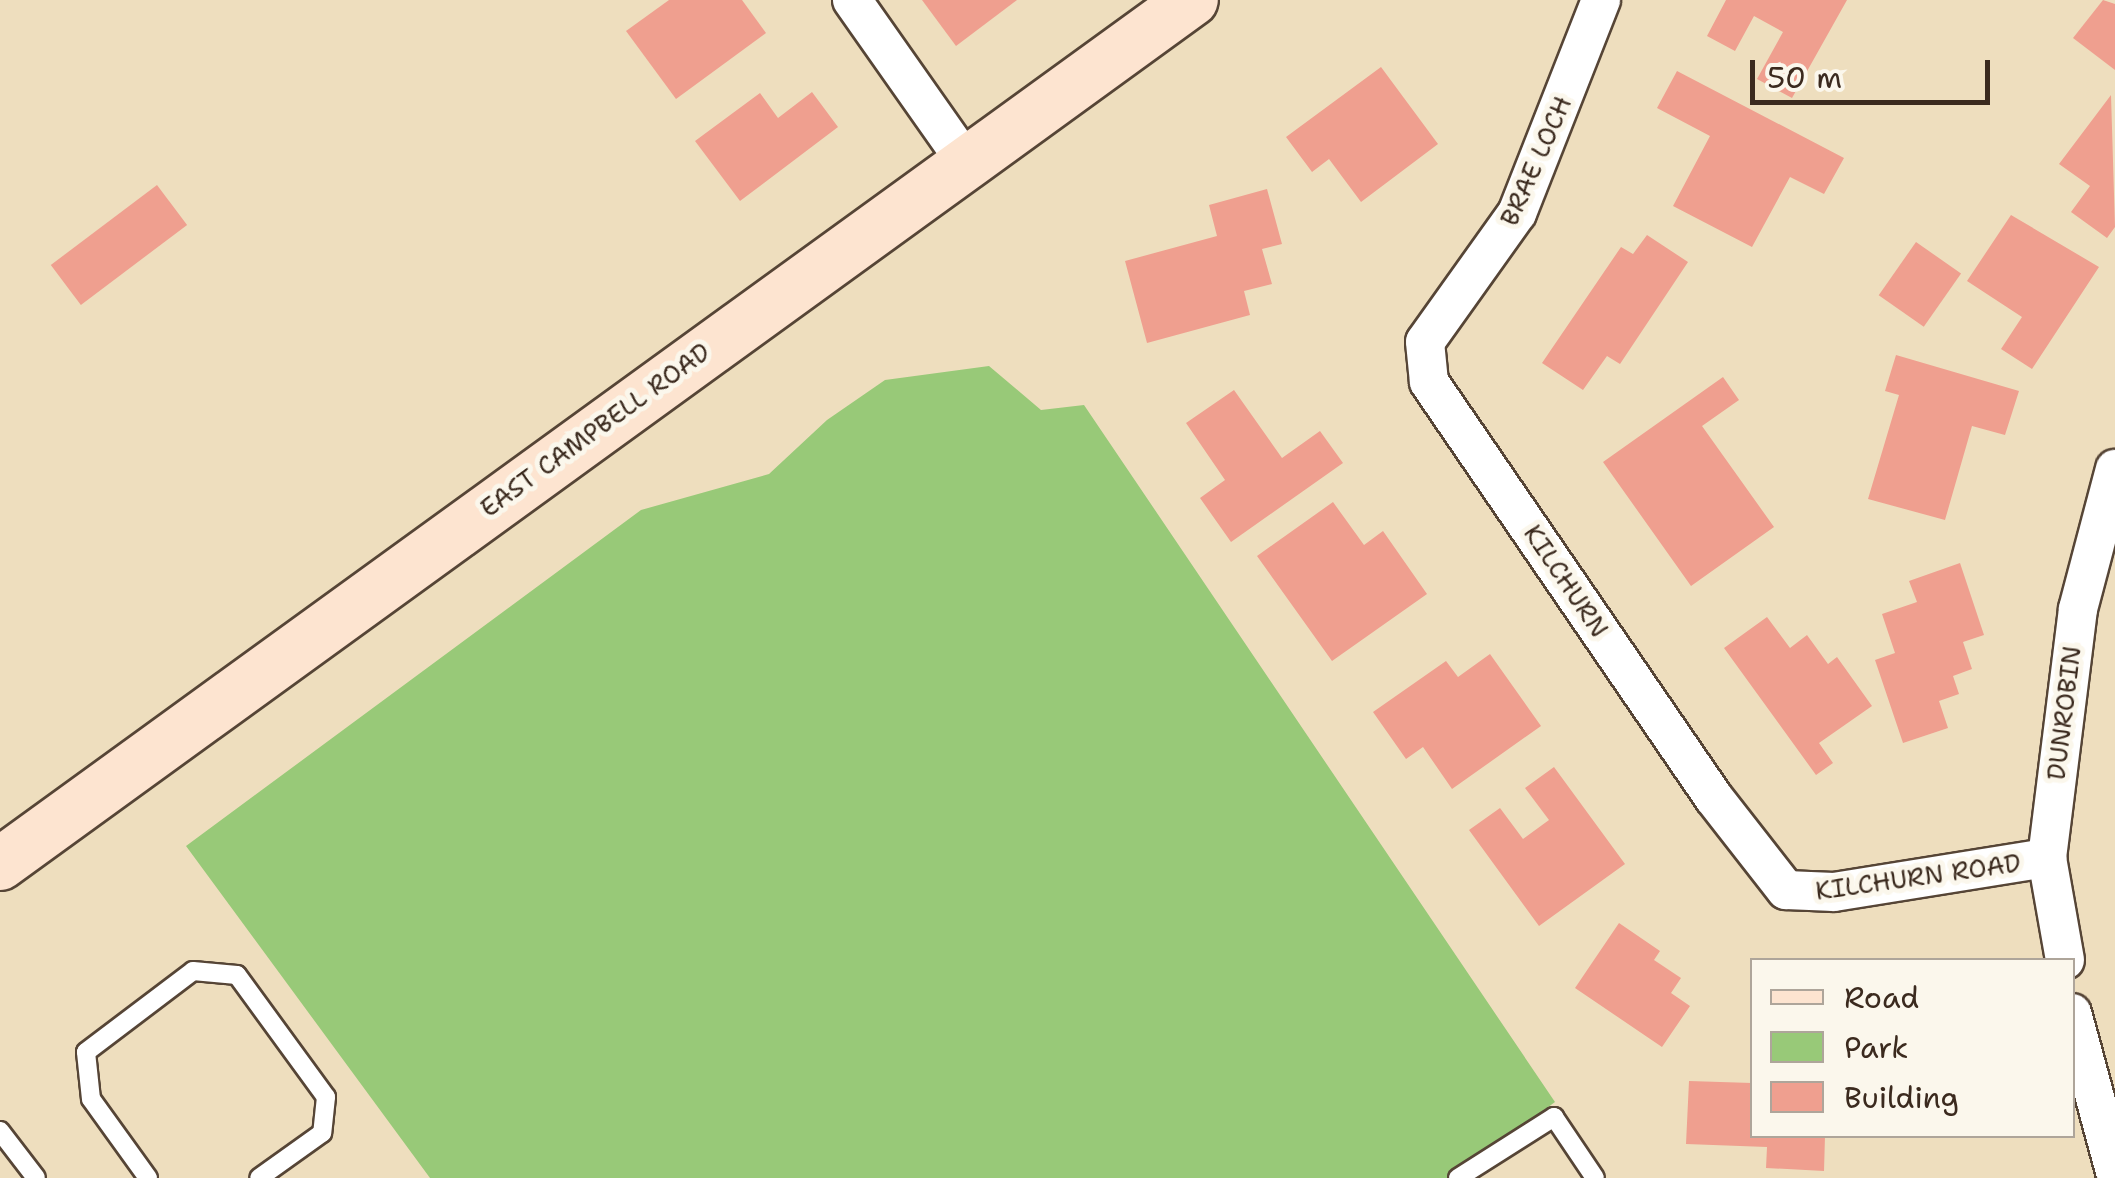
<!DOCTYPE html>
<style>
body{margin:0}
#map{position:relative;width:2115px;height:1178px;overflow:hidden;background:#eedebe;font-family:"Shantell Sans",sans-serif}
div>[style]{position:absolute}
.green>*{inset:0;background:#98c978}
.building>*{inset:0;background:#ef9f8f;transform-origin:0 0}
.roads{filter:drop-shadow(2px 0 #564536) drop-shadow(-2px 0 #564536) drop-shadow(0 2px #564536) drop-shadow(0 -2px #564536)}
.service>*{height:18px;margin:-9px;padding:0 9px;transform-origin:9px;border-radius:9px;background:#fff}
.minor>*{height:38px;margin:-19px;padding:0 19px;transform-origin:19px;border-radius:19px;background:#fff}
.secondary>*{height:52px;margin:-26px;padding:0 26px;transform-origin:26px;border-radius:26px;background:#fde4d0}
span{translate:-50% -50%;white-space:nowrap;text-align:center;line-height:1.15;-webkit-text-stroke:10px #fbf7ec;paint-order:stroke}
.street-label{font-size:25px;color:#3b2a1e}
.legend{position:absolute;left:1750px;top:958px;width:325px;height:180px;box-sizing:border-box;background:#fbf7ec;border:2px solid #aea59a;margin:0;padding:12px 18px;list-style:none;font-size:30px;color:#3b2a1e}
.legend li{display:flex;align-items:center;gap:20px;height:50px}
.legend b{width:50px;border:2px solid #aea59a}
.scale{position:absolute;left:1750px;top:60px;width:240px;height:45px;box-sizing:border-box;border:5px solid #3b2a1e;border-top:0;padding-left:12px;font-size:30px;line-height:35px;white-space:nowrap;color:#3b2a1e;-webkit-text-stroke:8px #fbf7ec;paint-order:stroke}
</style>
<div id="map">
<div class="green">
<i style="clip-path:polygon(989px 366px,1041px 410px,1084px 405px,1555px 1102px,1451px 1178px,430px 1178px,186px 846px,641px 510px,769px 474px,827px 420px,885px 380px)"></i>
</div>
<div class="building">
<i style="clip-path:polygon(669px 0,742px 0,766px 33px,676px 99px,626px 31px)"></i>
<i style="clip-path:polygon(922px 0,1017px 0,956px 46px)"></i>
<i style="clip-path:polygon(1726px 0,1847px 0,1792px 98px,1757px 79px,1783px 32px,1754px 16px,1735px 51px,1707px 36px)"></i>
<i style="clip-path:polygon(2103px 0,2115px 4px,2115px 70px,2073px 38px)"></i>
<i style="clip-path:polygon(1381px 67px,1438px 144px,1361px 202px,1329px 159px,1312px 172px,1286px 137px)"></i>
<i style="clip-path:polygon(1677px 71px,1844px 158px,1824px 194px,1790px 177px,1752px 247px,1673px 206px,1710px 136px,1657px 108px)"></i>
<i style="clip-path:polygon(812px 92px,838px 127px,740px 201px,695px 141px,760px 93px,778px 118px)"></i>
<i style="clip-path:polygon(2111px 95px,2115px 227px,2107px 238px,2071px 212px,2090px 186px,2059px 164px)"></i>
<i style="left:157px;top:185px;width:50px;height:133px;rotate:53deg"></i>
<i style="clip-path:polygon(1267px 189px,1282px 244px,1262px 249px,1272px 284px,1244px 291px,1250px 315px,1147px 343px,1125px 261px,1217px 236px,1209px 205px)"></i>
<i style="clip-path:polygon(2011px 215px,2099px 267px,2032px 369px,2001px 349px,2022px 317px,1967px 281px)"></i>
<i style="clip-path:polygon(1647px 235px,1688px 262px,1620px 364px,1607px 356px,1583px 390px,1542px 363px,1621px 247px,1633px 254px)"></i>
<i style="left:1916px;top:242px;width:55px;height:65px;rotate:35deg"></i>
<i style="clip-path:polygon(1896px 355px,2019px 391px,2005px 435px,1972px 426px,1945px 520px,1868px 499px,1899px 395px,1885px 391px)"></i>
<i style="clip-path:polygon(1723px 377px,1739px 400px,1702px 426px,1774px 527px,1691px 586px,1603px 462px)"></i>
<i style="clip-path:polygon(1234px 390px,1282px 458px,1320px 431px,1343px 463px,1231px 542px,1200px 498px,1225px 480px,1186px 423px)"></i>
<i style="clip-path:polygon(1333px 502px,1364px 545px,1383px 531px,1427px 594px,1332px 661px,1257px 556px)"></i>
<i style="clip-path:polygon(1960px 563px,1984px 635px,1963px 642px,1972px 669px,1953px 676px,1959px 694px,1939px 701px,1948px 728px,1903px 743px,1875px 660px,1895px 653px,1882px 614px,1917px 602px,1909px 581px)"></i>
<i style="clip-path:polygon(1767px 617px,1790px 648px,1807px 635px,1828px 664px,1837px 657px,1872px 706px,1819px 743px,1833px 763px,1816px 775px,1724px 648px)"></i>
<i style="clip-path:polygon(1490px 654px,1541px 726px,1452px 789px,1423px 747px,1406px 759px,1373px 712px,1446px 661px,1458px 677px)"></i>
<i style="clip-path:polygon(1554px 767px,1625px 864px,1539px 926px,1469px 830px,1500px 808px,1523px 839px,1549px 820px,1525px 788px)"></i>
<i style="clip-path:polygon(1619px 923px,1660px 951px,1654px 960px,1681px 978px,1671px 993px,1690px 1006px,1662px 1047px,1575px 988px)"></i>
<i style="clip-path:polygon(1689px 1081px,1752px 1083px,1752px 1136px,1825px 1136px,1824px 1171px,1766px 1168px,1767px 1147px,1686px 1144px)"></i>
</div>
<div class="roads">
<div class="service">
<i style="left:0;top:1131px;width:59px;rotate:52.5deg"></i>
<i style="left:148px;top:1178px;width:97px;rotate:-125.8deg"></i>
<i style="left:91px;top:1099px;width:47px;rotate:-96.1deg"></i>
<i style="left:86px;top:1052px;width:134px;rotate:-37.1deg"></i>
<i style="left:193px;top:971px;width:44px;rotate:5.2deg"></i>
<i style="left:237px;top:975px;width:151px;rotate:53.9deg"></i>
<i style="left:326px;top:1097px;width:36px;rotate:96deg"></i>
<i style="left:322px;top:1133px;width:77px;rotate:144.5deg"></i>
<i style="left:1458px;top:1178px;width:114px;rotate:-32.4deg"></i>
<i style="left:1554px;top:1117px;width:73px;rotate:56.1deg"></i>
</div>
<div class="minor">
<i style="left:852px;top:0;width:197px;rotate:54.9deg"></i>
<i style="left:1601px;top:0;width:229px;rotate:111.5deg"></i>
<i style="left:1517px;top:213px;width:158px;rotate:125.5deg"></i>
<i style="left:1425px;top:342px;width:40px;rotate:84.3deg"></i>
<i style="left:1429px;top:382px;width:504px;rotate:55.59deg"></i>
<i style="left:1714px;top:798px;width:117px;rotate:52deg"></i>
<i style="left:1786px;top:890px;width:48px;rotate:2.4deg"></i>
<i style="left:1834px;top:892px;width:216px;rotate:-9.1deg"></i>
<i style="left:2065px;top:960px;width:104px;rotate:-100deg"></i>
<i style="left:2047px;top:858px;width:251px;rotate:-82.9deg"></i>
<i style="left:2078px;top:609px;width:145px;rotate:-75.2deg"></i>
<i style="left:2072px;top:1013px;width:164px;rotate:74.8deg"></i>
</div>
<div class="secondary">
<i style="left:0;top:864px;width:1472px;rotate:-35.94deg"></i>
</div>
</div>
<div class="street-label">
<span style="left:1536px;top:161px;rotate:-66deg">BRAE LOCH</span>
<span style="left:595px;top:430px;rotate:-36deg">EAST CAMPBELL ROAD</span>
<span style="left:1566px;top:581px;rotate:56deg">KILCHURN</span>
<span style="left:2064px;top:713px;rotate:-83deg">DUNROBIN</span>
<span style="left:1918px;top:877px;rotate:-8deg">KILCHURN ROAD</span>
</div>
<ul class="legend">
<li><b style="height:12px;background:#fde4d0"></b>Road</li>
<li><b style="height:28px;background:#98c978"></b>Park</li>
<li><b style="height:28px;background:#ef9f8f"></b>Building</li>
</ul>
<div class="scale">50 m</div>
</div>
